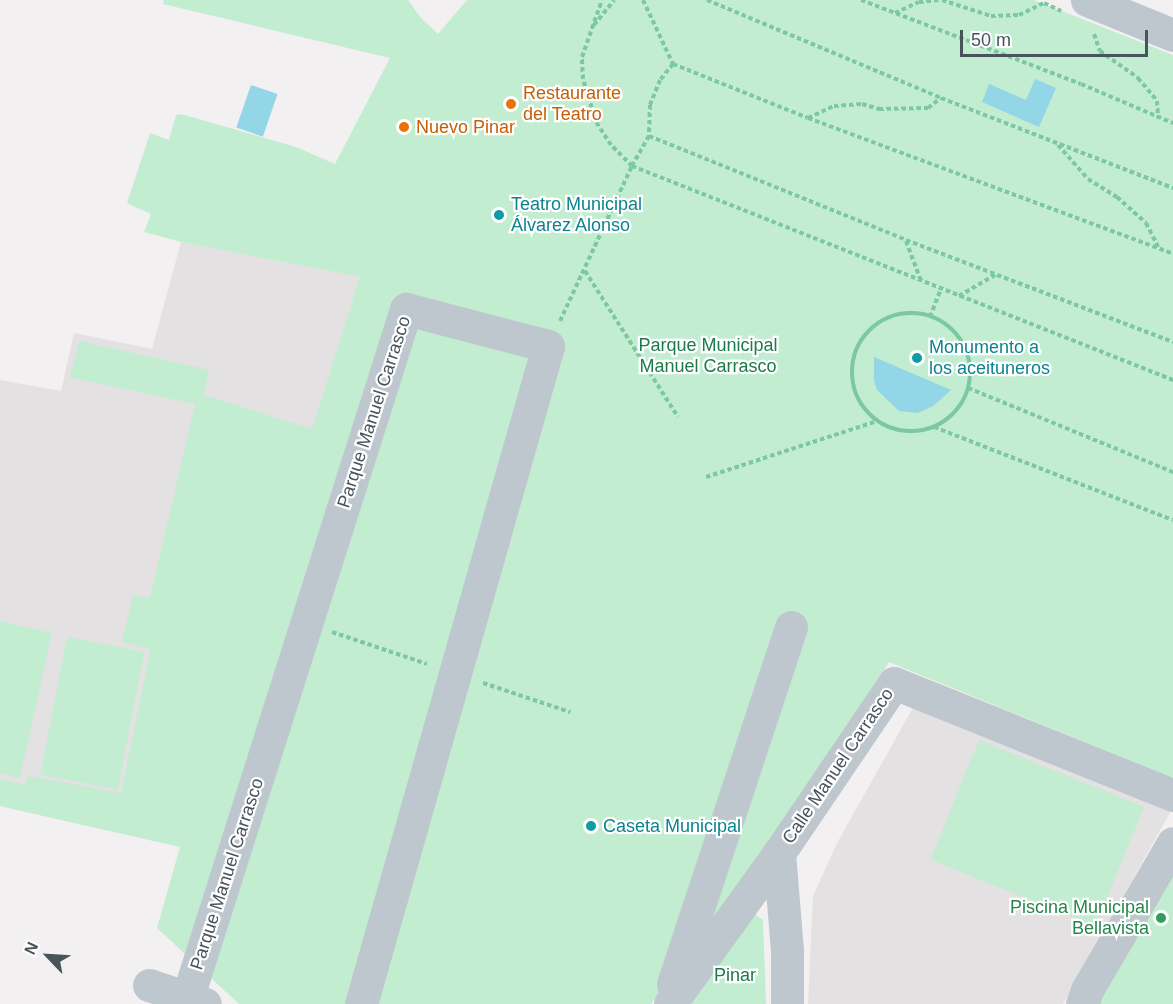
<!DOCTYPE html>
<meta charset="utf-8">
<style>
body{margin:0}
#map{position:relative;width:1173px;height:1004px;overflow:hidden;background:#f2f0f0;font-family:Arial,sans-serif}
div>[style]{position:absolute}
.education>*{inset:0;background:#e3e1e1}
.green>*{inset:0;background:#c2edd1;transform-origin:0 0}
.water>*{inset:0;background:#92d6e7;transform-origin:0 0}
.path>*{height:4px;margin-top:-2px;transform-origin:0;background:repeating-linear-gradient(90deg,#7cc8a1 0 4.5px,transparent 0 7.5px)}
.path>.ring{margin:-2px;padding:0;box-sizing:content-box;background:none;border:4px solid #7cc8a1;border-radius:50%}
.minor>*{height:33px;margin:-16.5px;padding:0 16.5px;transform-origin:16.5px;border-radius:16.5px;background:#bfc7ce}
.dots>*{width:16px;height:16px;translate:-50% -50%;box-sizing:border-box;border:3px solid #fff;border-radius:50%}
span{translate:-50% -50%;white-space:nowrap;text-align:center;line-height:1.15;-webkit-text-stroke:4.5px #fff;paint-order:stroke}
.food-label{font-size:18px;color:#c56008}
.left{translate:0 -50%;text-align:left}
.culture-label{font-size:18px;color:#0d838f}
.park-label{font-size:18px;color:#1d7a4a}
.street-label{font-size:18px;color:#49535c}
.leisure-label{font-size:18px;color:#27864d}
.right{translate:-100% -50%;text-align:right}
.north{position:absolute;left:18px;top:926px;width:60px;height:60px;-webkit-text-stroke:4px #fff;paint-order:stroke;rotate:295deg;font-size:16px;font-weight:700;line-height:24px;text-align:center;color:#49535c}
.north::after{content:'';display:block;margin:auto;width:21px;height:27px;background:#49535c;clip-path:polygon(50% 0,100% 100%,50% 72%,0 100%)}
.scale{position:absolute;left:960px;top:30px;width:188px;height:27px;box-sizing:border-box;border:3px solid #49535c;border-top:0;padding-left:8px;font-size:18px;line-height:21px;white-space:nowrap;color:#49535c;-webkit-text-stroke:4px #fff;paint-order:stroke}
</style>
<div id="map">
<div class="education">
<i style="clip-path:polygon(181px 242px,361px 277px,181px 847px,0 806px,0 380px,61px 391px,74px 333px,152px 349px)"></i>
<i style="clip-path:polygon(914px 706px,1171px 811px,1063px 1004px,808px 1004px,813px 896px,837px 843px)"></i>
</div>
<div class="green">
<i style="clip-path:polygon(164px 0,408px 0,421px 18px,438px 34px,467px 0,1034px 0,1173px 55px,1173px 778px,889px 662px,834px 751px,651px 1004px,239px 1004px,157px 928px,180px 847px,0 806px,0 779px,25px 785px,29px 776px,121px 793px,150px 650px,122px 642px,133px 595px,150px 598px,195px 404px,69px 377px,80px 341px,209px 370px,204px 395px,312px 429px,360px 277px,181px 242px,144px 232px,151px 214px,127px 203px,150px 133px,169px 140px,176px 115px,181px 114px,296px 147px,335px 164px,390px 58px,163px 4px)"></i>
<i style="clip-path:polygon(0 621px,52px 633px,20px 778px,0 773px)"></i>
<i style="left:67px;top:637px;width:79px;height:140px;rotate:11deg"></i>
<i style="left:979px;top:740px;width:178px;height:129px;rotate:22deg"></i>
<i style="clip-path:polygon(1173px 877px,1173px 1004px,1097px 1004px,1123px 960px)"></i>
<i style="clip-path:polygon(754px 914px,763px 920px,766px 1004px,677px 1004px)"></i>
</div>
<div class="water">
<i style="clip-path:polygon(1035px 79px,1056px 88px,1039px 127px,982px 102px,989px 84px,1026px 100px)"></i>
<i style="left:251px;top:85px;width:28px;height:45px;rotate:19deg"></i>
<i style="clip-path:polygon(874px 357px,951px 390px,933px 406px,918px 413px,899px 411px,877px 390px,874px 381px)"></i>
</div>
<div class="path">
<i style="left:643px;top:0;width:71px;rotate:64.9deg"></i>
<i style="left:673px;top:64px;width:145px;rotate:21.8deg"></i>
<i style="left:808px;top:118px;width:390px;rotate:20.4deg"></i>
<i style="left:707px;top:0;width:254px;rotate:22.7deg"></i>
<i style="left:941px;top:98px;width:249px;rotate:21.2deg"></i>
<i style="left:861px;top:0;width:235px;rotate:20.9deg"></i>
<i style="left:1081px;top:84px;width:100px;rotate:23deg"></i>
<i style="left:942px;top:0;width:52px;rotate:18.1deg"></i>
<i style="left:991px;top:16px;width:28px;rotate:-2deg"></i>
<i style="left:1019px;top:15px;width:28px;rotate:-26deg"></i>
<i style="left:1044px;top:3px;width:19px;rotate:25deg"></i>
<i style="left:895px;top:13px;width:26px;rotate:-25deg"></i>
<i style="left:919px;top:2px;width:20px;rotate:-6deg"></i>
<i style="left:594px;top:25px;width:32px;rotate:-51deg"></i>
<i style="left:1094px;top:34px;width:18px;rotate:71deg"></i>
<i style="left:1100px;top:51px;width:47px;rotate:35.4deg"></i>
<i style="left:1138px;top:78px;width:30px;rotate:50deg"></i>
<i style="left:1157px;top:101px;width:16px;rotate:86deg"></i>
<i style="left:673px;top:64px;width:21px;rotate:129deg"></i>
<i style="left:660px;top:80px;width:27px;rotate:112deg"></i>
<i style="left:650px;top:105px;width:31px;rotate:92deg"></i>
<i style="left:649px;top:136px;width:277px;rotate:22deg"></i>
<i style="left:906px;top:240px;width:286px;rotate:20.9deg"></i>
<i style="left:808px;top:118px;width:29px;rotate:-25deg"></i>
<i style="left:834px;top:106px;width:28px;rotate:-4deg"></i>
<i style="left:862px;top:104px;width:18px;rotate:16deg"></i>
<i style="left:879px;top:109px;width:49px;rotate:-1.2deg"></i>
<i style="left:928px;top:108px;width:16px;rotate:-38deg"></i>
<i style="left:649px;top:136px;width:34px;rotate:120deg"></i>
<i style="left:632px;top:166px;width:582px;rotate:21.58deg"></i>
<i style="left:1058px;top:145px;width:45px;rotate:48.6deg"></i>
<i style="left:1088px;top:179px;width:34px;rotate:32deg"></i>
<i style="left:1117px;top:197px;width:39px;rotate:42deg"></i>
<i style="left:1146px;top:223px;width:27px;rotate:63deg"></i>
<i style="left:906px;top:241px;width:43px;rotate:69.4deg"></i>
<i style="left:585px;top:271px;width:173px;rotate:57.5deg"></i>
<i style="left:959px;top:296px;width:42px;rotate:-30.3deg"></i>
<i class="ring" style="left:852px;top:313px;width:114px;height:114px"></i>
<i style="left:930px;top:317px;width:30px;rotate:-69deg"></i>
<i style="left:560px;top:321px;width:171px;rotate:-65.1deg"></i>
<i style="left:632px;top:166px;width:30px;rotate:-135deg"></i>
<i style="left:611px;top:145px;width:27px;rotate:-123deg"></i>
<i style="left:596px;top:122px;width:45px;rotate:-106.8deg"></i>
<i style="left:583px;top:79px;width:22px;rotate:-93deg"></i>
<i style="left:582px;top:57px;width:60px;rotate:-70.7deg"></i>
<i style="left:968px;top:388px;width:222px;rotate:22.3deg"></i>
<i style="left:934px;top:427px;width:256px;rotate:21.3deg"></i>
<i style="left:706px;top:477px;width:180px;rotate:-18.1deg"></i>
<i style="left:332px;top:632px;width:100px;rotate:18.6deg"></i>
<i style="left:483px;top:683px;width:92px;rotate:18.4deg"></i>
</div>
<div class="minor">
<i style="left:1087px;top:0;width:93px;rotate:22.1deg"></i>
<i style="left:779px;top:853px;width:97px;rotate:85.3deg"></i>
<i style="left:787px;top:950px;width:54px;rotate:90deg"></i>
<i style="left:673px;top:984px;width:376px;rotate:-71.7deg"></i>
<i style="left:149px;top:985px;width:59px;rotate:18.7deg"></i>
<i style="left:188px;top:996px;width:721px;rotate:-72.39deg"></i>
<i style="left:406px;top:309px;width:147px;rotate:14.6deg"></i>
<i style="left:548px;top:346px;width:684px;rotate:105.86deg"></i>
<i style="left:670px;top:1004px;width:186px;rotate:-54.2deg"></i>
<i style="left:779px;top:853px;width:205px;rotate:-55.9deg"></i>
<i style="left:894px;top:683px;width:301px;rotate:21.9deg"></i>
<i style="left:1082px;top:1004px;width:15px;rotate:-70deg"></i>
<i style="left:1087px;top:990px;width:170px;rotate:-59.7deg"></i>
</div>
<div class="dots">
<i style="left:511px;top:104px;background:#e8710a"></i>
<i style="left:404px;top:127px;background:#e8710a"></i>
<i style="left:499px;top:215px;background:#0f9aa8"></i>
<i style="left:917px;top:358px;background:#0f9aa8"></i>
<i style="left:591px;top:826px;background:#0f9aa8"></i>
<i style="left:1161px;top:918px;background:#2e9e5b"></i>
</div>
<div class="food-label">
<span class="left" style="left:523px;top:104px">Restaurante<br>del Teatro</span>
<span class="left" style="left:416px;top:127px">Nuevo Pinar</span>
</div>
<div class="culture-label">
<span class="left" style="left:511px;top:215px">Teatro Municipal<br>Álvarez Alonso</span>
<span class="left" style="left:929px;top:358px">Monumento a<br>los aceituneros</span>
<span class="left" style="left:603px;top:826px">Caseta Municipal</span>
</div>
<div class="park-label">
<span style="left:708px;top:356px">Parque Municipal<br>Manuel Carrasco</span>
<span style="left:735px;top:975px">Pinar</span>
</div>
<div class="street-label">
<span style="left:374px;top:412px;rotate:-72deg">Parque Manuel Carrasco</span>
<span style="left:838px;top:766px;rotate:-56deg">Calle Manuel Carrasco</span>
<span style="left:227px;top:874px;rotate:-72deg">Parque Manuel Carrasco</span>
</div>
<div class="leisure-label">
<span class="right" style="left:1149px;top:918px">Piscina Municipal<br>Bellavista</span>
</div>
<div class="north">N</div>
<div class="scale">50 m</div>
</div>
